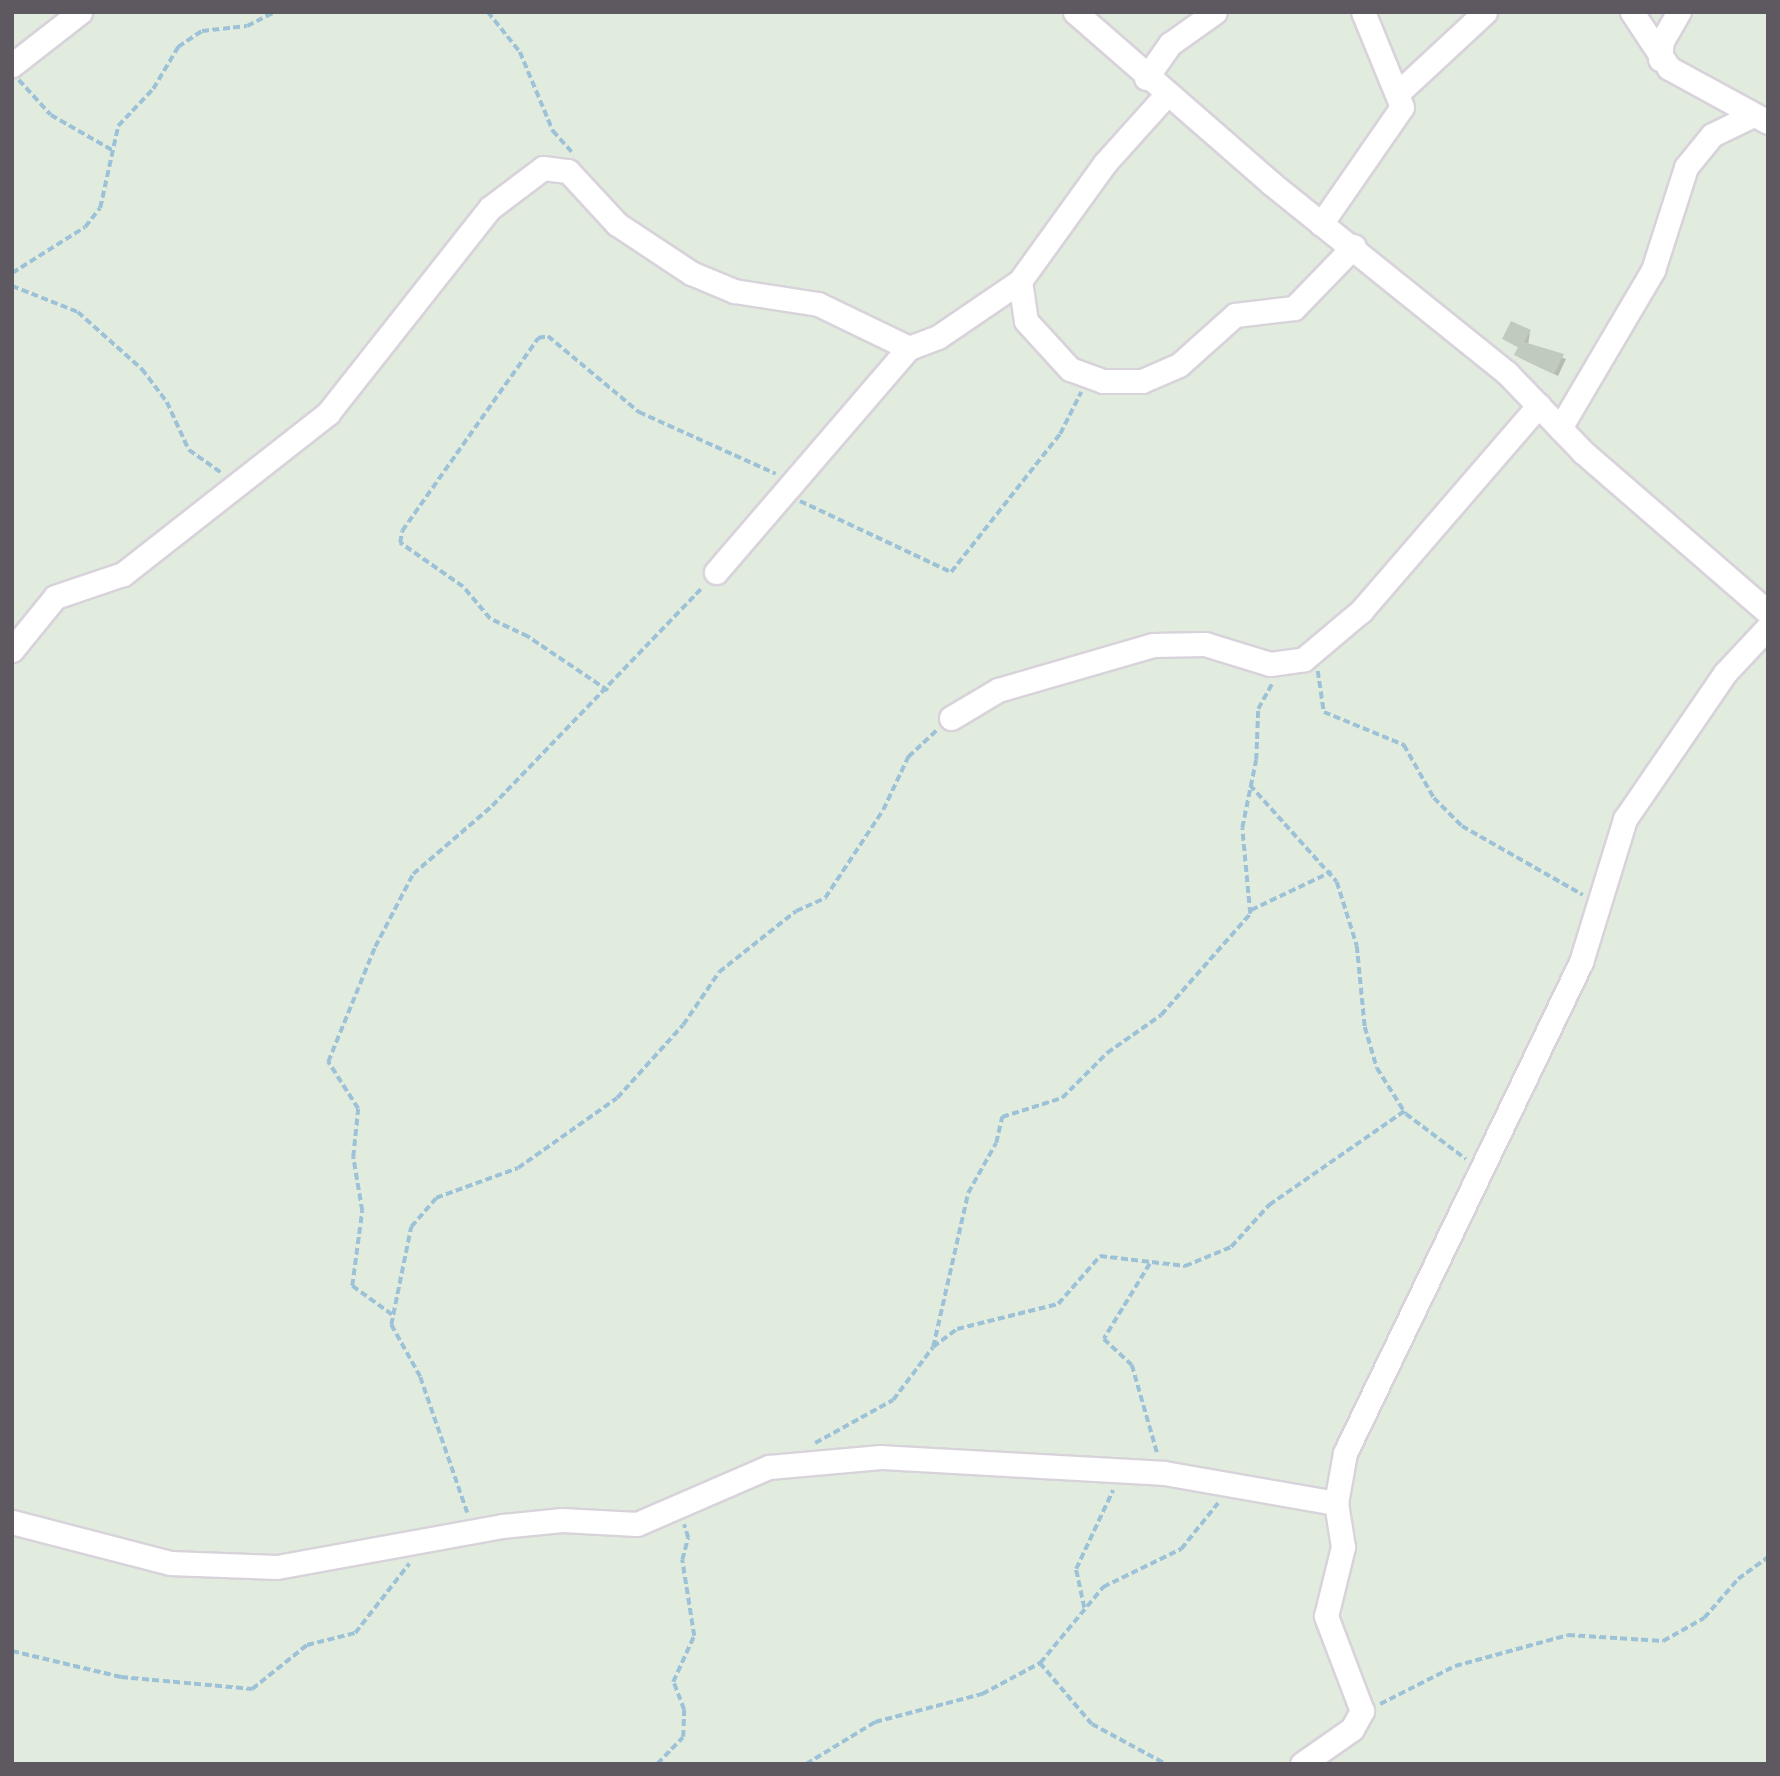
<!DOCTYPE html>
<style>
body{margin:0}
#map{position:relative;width:1780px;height:1776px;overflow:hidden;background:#e1ecdf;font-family:Karla,sans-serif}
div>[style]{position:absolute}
.shadow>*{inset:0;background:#0003}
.building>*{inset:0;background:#c1cabe}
.path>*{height:3.5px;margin-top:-1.75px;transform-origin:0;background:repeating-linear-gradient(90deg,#9dc2d8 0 7px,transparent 0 10.5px)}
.roads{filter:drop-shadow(2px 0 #d8d3da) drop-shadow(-2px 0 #d8d3da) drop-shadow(0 2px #d8d3da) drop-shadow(0 -2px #d8d3da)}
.minor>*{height:23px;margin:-11.5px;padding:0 11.5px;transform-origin:11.5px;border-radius:11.5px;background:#fff}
span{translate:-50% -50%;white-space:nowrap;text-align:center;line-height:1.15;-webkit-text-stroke:5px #fff;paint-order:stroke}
.frame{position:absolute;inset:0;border:14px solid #5e5861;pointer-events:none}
</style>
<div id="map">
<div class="shadow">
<i style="clip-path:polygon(1530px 332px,1528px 345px,1566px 359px,1558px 376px,1520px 358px,1519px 348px,1504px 339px)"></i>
</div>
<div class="building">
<i style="clip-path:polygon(1511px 321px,1531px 330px,1524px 342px,1564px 354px,1554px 374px,1514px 355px,1518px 347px,1502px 339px)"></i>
</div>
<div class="path">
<i style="left:488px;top:12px;width:51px;rotate:51.3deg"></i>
<i style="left:520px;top:52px;width:86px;rotate:67.3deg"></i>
<i style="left:553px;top:131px;width:28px;rotate:48deg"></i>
<i style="left:19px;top:80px;width:47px;rotate:47.6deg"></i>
<i style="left:51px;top:115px;width:70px;rotate:29.8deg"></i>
<i style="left:12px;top:273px;width:86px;rotate:-32.2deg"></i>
<i style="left:85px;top:227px;width:24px;rotate:-52deg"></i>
<i style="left:100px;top:208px;width:84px;rotate:-77.6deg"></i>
<i style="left:118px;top:126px;width:51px;rotate:-46.6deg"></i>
<i style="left:153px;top:89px;width:49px;rotate:-59.2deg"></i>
<i style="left:178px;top:47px;width:29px;rotate:-34deg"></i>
<i style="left:202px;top:31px;width:45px;rotate:-6.3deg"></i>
<i style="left:247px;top:26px;width:30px;rotate:-27deg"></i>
<i style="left:12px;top:286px;width:71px;rotate:21.5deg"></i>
<i style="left:78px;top:312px;width:86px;rotate:41.7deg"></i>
<i style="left:142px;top:369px;width:41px;rotate:52.9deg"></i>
<i style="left:167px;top:402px;width:53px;rotate:65.4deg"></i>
<i style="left:189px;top:450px;width:39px;rotate:35deg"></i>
<i style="left:800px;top:501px;width:167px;rotate:25.2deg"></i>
<i style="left:951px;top:572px;width:176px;rotate:-51.7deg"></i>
<i style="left:1060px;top:434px;width:47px;rotate:-63.4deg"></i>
<i style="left:1318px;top:671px;width:41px;rotate:81.7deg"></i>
<i style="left:1324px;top:712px;width:87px;rotate:22.4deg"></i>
<i style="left:1404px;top:745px;width:61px;rotate:60.5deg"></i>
<i style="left:1434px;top:798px;width:40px;rotate:45deg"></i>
<i style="left:1462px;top:826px;width:139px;rotate:29.7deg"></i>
<i style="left:608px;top:691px;width:97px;rotate:-146deg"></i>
<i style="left:528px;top:637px;width:42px;rotate:-154.7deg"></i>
<i style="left:490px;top:619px;width:42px;rotate:-130.2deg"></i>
<i style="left:463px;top:587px;width:77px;rotate:-145.1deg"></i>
<i style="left:400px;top:543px;width:12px;rotate:-81deg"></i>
<i style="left:402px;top:531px;width:236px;rotate:-54.8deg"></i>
<i style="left:538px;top:338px;width:10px;rotate:-11deg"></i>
<i style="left:548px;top:336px;width:119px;rotate:39.9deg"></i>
<i style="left:639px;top:412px;width:150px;rotate:24.3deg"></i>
<i style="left:1250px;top:785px;width:130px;rotate:48.1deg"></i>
<i style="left:1337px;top:882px;width:67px;rotate:72.6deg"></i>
<i style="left:1357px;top:946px;width:81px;rotate:84.4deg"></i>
<i style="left:1365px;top:1027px;width:43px;rotate:73.7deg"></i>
<i style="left:1377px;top:1068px;width:54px;rotate:57.8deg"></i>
<i style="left:1406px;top:1114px;width:75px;rotate:36.9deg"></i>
<i style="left:1251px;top:910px;width:89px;rotate:-25.4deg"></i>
<i style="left:1150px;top:1264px;width:88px;rotate:121.5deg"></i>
<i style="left:1104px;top:1339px;width:38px;rotate:43deg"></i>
<i style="left:1132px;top:1365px;width:91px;rotate:74deg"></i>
<i style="left:392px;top:1315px;width:49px;rotate:-144.1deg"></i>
<i style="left:352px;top:1286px;width:76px;rotate:-82.4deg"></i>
<i style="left:362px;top:1211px;width:55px;rotate:-99.5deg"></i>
<i style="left:353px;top:1157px;width:48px;rotate:-84.1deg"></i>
<i style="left:358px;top:1109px;width:56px;rotate:-122.6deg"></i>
<i style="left:328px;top:1062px;width:124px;rotate:-67.8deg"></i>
<i style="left:375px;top:947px;width:82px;rotate:-62.5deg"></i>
<i style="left:413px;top:874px;width:104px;rotate:-40.7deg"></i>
<i style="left:492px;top:806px;width:304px;rotate:-46.1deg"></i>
<i style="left:933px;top:1347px;width:158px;rotate:-77.2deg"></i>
<i style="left:968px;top:1193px;width:57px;rotate:-60.8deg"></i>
<i style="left:996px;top:1143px;width:27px;rotate:-77deg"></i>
<i style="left:1002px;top:1117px;width:63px;rotate:-17.6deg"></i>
<i style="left:1062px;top:1098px;width:64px;rotate:-45deg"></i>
<i style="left:1107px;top:1053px;width:66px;rotate:-35.1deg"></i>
<i style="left:1161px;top:1015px;width:135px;rotate:-48.6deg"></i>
<i style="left:1250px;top:914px;width:86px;rotate:-95.3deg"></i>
<i style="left:1242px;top:828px;width:69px;rotate:-78.4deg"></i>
<i style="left:1256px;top:760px;width:51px;rotate:-87.8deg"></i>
<i style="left:1258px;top:709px;width:29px;rotate:-61deg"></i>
<i style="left:815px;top:1443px;width:89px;rotate:-28.9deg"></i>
<i style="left:893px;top:1400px;width:66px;rotate:-53deg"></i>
<i style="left:933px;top:1347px;width:30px;rotate:-37deg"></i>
<i style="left:957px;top:1329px;width:104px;rotate:-13.9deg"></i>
<i style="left:1058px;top:1304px;width:64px;rotate:-48.8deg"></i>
<i style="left:1100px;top:1256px;width:86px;rotate:6.7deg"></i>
<i style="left:1185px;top:1266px;width:50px;rotate:-22.4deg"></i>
<i style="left:1231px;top:1247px;width:57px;rotate:-47.9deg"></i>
<i style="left:1269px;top:1205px;width:165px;rotate:-34.8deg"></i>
<i style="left:467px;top:1513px;width:144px;rotate:-109.1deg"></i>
<i style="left:420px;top:1377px;width:60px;rotate:-119.1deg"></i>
<i style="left:391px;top:1325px;width:100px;rotate:-78.5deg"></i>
<i style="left:411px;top:1227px;width:38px;rotate:-49deg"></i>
<i style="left:436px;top:1198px;width:87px;rotate:-20.1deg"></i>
<i style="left:518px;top:1168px;width:121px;rotate:-35.3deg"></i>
<i style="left:617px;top:1098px;width:98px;rotate:-47.9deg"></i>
<i style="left:683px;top:1025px;width:64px;rotate:-55.8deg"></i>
<i style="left:719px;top:972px;width:98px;rotate:-38.4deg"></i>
<i style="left:796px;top:911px;width:32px;rotate:-24deg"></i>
<i style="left:825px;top:898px;width:105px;rotate:-56.6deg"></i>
<i style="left:883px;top:810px;width:59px;rotate:-64.7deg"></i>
<i style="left:908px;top:757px;width:41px;rotate:-43deg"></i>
<i style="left:1084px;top:1608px;width:40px;rotate:-102deg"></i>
<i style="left:1076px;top:1569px;width:87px;rotate:-64.9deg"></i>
<i style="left:12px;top:1651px;width:112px;rotate:13.4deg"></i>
<i style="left:121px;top:1677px;width:132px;rotate:5.2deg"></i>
<i style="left:252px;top:1689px;width:70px;rotate:-38.7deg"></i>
<i style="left:307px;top:1645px;width:49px;rotate:-14deg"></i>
<i style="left:355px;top:1633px;width:88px;rotate:-52deg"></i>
<i style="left:1040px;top:1663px;width:80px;rotate:49.6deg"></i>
<i style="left:1092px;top:1724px;width:84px;rotate:28.4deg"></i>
<i style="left:1380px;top:1704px;width:84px;rotate:-26.9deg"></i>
<i style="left:1455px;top:1666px;width:117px;rotate:-15.3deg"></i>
<i style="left:1568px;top:1635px;width:95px;rotate:3.6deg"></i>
<i style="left:1663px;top:1641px;width:47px;rotate:-29.3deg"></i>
<i style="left:1704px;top:1618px;width:52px;rotate:-48.9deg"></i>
<i style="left:1738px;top:1579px;width:37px;rotate:-36deg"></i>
<i style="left:657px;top:1764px;width:37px;rotate:-46deg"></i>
<i style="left:683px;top:1737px;width:27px;rotate:-88deg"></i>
<i style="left:684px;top:1710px;width:30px;rotate:-111deg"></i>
<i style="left:673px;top:1682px;width:51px;rotate:-65.5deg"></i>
<i style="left:694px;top:1636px;width:77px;rotate:-99deg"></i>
<i style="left:682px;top:1560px;width:23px;rotate:-75deg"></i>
<i style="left:688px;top:1538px;width:14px;rotate:-107deg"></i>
<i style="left:806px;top:1764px;width:81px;rotate:-31.3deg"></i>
<i style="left:875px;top:1722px;width:111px;rotate:-14.7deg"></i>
<i style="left:982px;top:1694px;width:66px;rotate:-28.1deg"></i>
<i style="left:1040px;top:1663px;width:99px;rotate:-50.3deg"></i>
<i style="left:1103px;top:1587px;width:87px;rotate:-26deg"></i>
<i style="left:1181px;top:1549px;width:59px;rotate:-51.2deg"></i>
</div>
<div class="roads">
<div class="minor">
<i style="left:1075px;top:12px;width:262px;rotate:41.1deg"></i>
<i style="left:1272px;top:184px;width:302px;rotate:38.8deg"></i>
<i style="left:1507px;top:373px;width:110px;rotate:46.1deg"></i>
<i style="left:1583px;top:452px;width:245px;rotate:40.9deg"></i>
<i style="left:1632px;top:12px;width:67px;rotate:56.5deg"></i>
<i style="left:1669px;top:68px;width:113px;rotate:28.6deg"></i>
<i style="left:1660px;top:59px;width:18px;rotate:-84deg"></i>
<i style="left:1662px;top:41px;width:34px;rotate:-60deg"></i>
<i style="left:12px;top:65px;width:86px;rotate:-37.9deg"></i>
<i style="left:1146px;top:78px;width:42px;rotate:-54.8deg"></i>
<i style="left:1170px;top:44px;width:55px;rotate:-35.4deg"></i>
<i style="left:1400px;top:91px;width:116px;rotate:-42.9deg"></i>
<i style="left:1321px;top:224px;width:142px;rotate:-55.3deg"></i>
<i style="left:1402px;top:107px;width:103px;rotate:-112.3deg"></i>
<i style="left:1020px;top:281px;width:40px;rotate:81.5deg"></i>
<i style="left:1026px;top:321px;width:65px;rotate:47.5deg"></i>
<i style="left:1070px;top:369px;width:35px;rotate:20deg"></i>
<i style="left:1103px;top:381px;width:39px"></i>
<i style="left:1142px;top:381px;width:40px;rotate:-23.4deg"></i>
<i style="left:1179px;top:365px;width:75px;rotate:-41.8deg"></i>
<i style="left:1235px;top:315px;width:59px;rotate:-6.8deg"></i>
<i style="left:1294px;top:308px;width:86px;rotate:-45.9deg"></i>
<i style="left:1560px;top:428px;width:183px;rotate:-59.5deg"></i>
<i style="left:1653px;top:270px;width:108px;rotate:-72.2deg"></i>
<i style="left:1686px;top:167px;width:41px;rotate:-50.9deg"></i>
<i style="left:1712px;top:135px;width:46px;rotate:-26deg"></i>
<i style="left:716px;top:572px;width:296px;rotate:-49.3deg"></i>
<i style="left:12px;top:650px;width:68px;rotate:-50.9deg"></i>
<i style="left:55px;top:597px;width:72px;rotate:-18.7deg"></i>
<i style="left:123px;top:574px;width:261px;rotate:-38.1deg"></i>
<i style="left:328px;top:413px;width:261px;rotate:-51.7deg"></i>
<i style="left:490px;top:208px;width:66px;rotate:-37deg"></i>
<i style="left:543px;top:168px;width:25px;rotate:7deg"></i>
<i style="left:568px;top:171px;width:72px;rotate:47.2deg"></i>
<i style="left:617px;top:224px;width:89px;rotate:33.5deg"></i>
<i style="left:691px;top:273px;width:47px;rotate:22.7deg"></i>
<i style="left:734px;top:291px;width:85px;rotate:8.8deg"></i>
<i style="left:818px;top:304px;width:101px;rotate:25.8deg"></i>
<i style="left:909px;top:348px;width:31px;rotate:-21deg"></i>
<i style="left:938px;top:337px;width:99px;rotate:-34.3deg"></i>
<i style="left:1020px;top:281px;width:145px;rotate:-54.2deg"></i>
<i style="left:1105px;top:163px;width:91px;rotate:-48.1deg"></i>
<i style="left:951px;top:718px;width:55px;rotate:-30.8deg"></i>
<i style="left:998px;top:690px;width:161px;rotate:-16.2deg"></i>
<i style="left:1153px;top:645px;width:52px;rotate:-1.1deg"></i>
<i style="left:1205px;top:644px;width:68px;rotate:17.1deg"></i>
<i style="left:1270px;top:664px;width:34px;rotate:-8deg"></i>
<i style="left:1304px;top:659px;width:75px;rotate:-40.1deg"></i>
<i style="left:1361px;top:611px;width:272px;rotate:-49.2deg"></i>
<i style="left:12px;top:1522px;width:163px;rotate:14.5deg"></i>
<i style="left:170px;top:1563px;width:107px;rotate:2.1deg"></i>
<i style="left:277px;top:1567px;width:229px;rotate:-10.3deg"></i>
<i style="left:502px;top:1526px;width:60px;rotate:-5.7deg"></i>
<i style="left:562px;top:1520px;width:75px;rotate:3.1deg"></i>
<i style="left:637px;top:1524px;width:144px;rotate:-23.4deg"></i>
<i style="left:769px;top:1467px;width:112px;rotate:-5.1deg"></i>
<i style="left:881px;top:1457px;width:283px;rotate:3.2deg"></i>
<i style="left:1164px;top:1473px;width:175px;rotate:9.9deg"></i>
<i style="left:1302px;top:1764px;width:61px;rotate:-35deg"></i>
<i style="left:1352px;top:1729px;width:21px;rotate:-61deg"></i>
<i style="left:1362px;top:1711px;width:102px;rotate:-110.8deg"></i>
<i style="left:1326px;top:1616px;width:71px;rotate:-76.2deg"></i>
<i style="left:1343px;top:1547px;width:45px;rotate:-99deg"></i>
<i style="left:1336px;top:1503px;width:51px;rotate:-79.8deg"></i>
<i style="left:1345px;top:1453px;width:545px;rotate:-64.33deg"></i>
<i style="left:1581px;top:962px;width:150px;rotate:-72.9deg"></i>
<i style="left:1625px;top:819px;width:177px;rotate:-55.6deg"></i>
<i style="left:1725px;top:673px;width:63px;rotate:-46.9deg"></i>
</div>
</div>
<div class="frame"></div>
</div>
